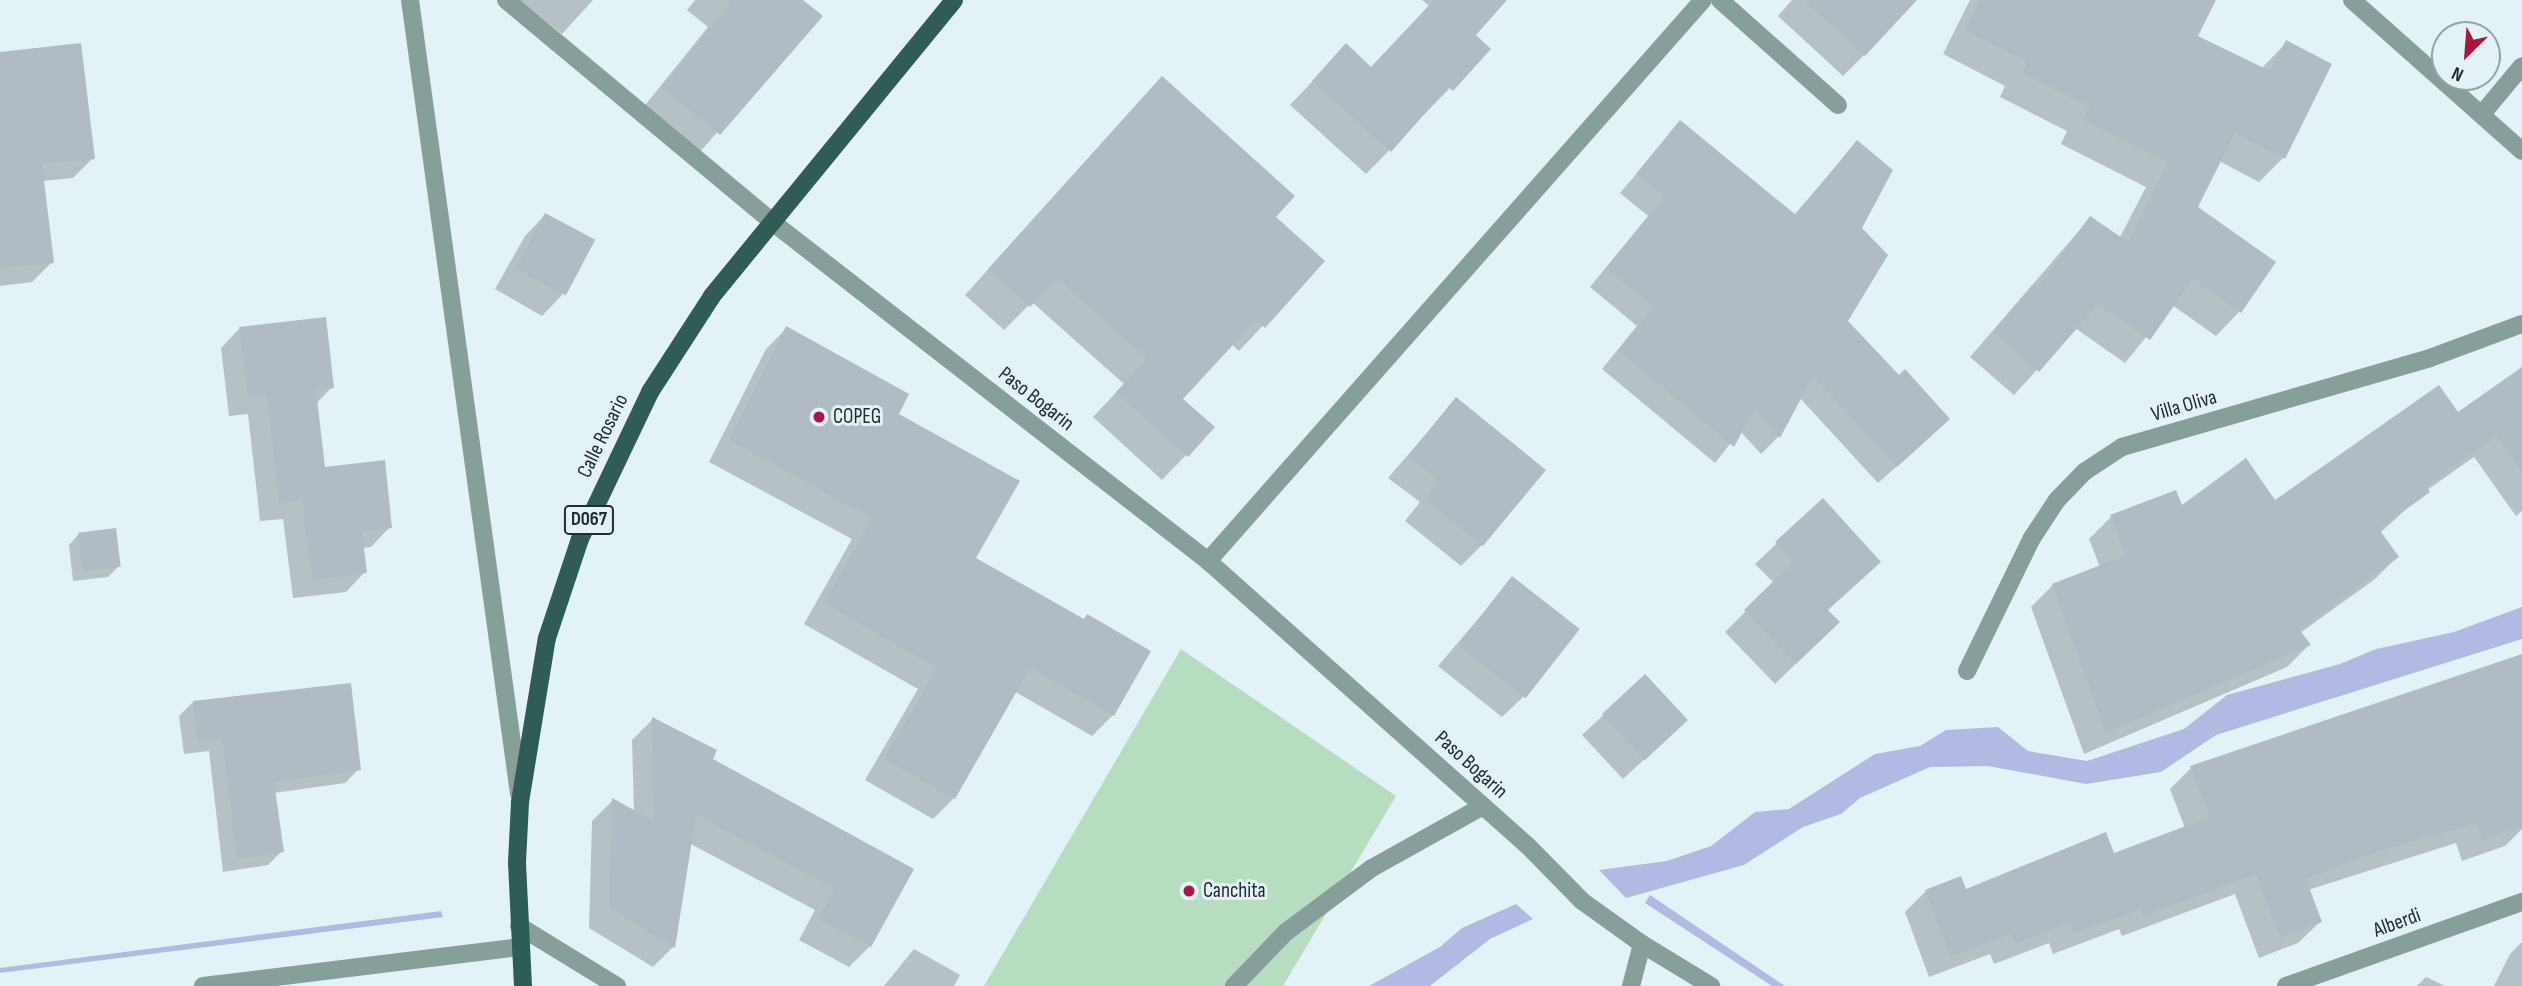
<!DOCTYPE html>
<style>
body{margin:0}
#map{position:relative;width:2522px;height:986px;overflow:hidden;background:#e3f2f6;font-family:"Sofia Sans Condensed",sans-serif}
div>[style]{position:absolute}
.green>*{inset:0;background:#b7ddc0}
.water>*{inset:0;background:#b2b9e3}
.shadow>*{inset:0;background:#0003}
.building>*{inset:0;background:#b1bbc4;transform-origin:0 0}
.service>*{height:18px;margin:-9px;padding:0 9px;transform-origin:9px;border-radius:9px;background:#879f9b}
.minor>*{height:18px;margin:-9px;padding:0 9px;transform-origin:9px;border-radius:9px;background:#879f9b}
.primary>*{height:18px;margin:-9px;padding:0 9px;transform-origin:9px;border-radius:9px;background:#2f5d56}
.dots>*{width:19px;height:19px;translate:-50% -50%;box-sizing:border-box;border:4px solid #e3f2f6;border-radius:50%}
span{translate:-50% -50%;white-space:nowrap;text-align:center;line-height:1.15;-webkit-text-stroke:6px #e3f2f6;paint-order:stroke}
.shield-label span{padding:2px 5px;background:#e3f2f6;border:2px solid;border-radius:5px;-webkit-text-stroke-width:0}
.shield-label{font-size:19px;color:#252a2c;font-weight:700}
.street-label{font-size:21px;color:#252a2c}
.poi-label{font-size:21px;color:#252a2c}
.left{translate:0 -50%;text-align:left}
.north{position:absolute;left:2431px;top:21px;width:70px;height:70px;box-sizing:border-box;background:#e3f2f6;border:2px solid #97a2a5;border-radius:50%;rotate:205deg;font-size:19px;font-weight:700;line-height:28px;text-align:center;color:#252a2c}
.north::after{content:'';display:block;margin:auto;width:24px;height:32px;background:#aa1542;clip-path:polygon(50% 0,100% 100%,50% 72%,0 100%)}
</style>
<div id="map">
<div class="green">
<i style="clip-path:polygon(1181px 649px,1396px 796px,1283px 986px,984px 986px)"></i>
</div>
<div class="water">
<i style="clip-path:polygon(2522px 607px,2522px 639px,2216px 735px,2161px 772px,2086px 784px,1988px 766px,1930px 767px,1860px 798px,1841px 814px,1803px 827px,1744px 865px,1626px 898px,1599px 870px,1667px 861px,1711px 846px,1755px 812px,1789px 809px,1875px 754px,1920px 746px,1946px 730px,1998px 727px,2028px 751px,2087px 761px,2184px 729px,2227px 695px,2340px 664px,2376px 649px,2454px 632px)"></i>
<i style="clip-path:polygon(1650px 895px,1785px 986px,1772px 986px,1645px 903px)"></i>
<i style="clip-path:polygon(1516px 904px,1533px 919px,1490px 939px,1430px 986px,1369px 986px,1440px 947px,1462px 928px)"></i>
<i style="clip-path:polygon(441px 911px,443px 917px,0 973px,0 968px)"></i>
</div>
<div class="shadow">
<i style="clip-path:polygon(519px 0,593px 0,562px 34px)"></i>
<i style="clip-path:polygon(695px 0,800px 0,820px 16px,698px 154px,642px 109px,708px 27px,687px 10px)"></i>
<i style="clip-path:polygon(1422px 0,1505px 0,1473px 35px,1488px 49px,1366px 174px,1290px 105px,1346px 46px,1371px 68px,1429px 6px)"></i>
<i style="clip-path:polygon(1792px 0,1902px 0,1864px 55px,1843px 76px,1778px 16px)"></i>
<i style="clip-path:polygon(1970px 0,2205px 0,2196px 36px,2261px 69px,2286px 43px,2283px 158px,2259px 182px,2219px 161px,2196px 208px,2274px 262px,2239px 312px,2216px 336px,2172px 305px,2125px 363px,2075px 328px,2014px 395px,1970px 357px,2090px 218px,2119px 239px,2146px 187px,2061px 144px,2067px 131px,2000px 97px,2005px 86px,1943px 54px)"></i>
<i style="clip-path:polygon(0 54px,93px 158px,73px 178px,42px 181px,52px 262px,32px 282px,0 286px)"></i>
<i style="clip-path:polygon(1138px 103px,1323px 262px,1239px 351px,1231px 344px,1181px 399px,1186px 455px,1162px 480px,1093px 417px,1124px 384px,1032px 302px,1004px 330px,965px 295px)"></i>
<i style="clip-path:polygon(1680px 123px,1794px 215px,1857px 142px,1860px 228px,1846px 322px,1930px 437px,1878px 483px,1800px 398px,1779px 436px,1761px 454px,1740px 431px,1715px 463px,1602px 369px,1637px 326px,1590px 287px,1648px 216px,1620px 193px)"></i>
<i style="clip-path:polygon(545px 215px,562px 295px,542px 316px,495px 289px,525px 236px)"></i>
<i style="clip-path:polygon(240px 328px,332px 387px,316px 404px,324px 469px,390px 527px,371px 547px,362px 548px,365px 572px,346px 592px,293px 598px,283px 519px,260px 521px,248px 414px,229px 416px,221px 348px)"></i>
<i style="clip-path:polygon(787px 328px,897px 414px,973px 559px,1113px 715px,1092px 736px,1014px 691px,954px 798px,933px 819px,865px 780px,918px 689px,804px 624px,852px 539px,709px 462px,766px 349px)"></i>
<i style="clip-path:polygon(2522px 369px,2522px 511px,2516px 516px,2474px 457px,2427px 490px,2380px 533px,2397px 557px,2375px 579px,2300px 633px,2309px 645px,2287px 667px,2084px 754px,2031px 607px,2053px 585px,2100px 567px,2089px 539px,2111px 517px,2275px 502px,2457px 414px)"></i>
<i style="clip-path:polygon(1456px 399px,1482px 545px,1461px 566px,1405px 521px,1420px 502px,1388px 478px)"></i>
<i style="clip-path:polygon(1823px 500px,1827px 611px,1817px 643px,1775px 684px,1725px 632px,1774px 583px,1755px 564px)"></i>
<i style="clip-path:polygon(79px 534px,119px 566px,108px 577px,73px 581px,69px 545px)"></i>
<i style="clip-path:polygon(1513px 578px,1523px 697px,1502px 717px,1438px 666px)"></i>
<i style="clip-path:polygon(2522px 656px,2522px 829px,2505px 846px,2462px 861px,2456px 843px,2308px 890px,2320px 922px,2298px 943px,2259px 958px,2235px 894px,2122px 936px,2119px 929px,2053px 954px,2049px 943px,1994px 964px,1990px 954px,1929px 977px,1905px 912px,1926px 891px,1965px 892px,2113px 855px,2185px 828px,2170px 789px,2191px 768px)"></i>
<i style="clip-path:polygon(1645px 676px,1665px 740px,1623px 779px,1582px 735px)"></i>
<i style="clip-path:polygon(193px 702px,359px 769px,345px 783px,274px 793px,282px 851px,268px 865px,223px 872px,209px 751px,184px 754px,179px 716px)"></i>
<i style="clip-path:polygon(653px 719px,710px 760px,912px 870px,870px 946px,849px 967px,799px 940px,815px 910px,689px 843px,673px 947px,653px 967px,589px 928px,592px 821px,612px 801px,634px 812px,632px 740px)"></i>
<i style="clip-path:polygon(2522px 942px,2522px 986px,2494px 986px,2510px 954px)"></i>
<i style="clip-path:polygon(914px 949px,960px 975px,954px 986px,884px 986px)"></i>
<i style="clip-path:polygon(2426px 977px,2445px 986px,2417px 986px)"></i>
</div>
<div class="building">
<i style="clip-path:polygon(732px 0,803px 0,823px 16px,720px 135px,662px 88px)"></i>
<i style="clip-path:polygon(1434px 0,1507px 0,1476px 35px,1491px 49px,1453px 91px,1448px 87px,1391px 152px,1312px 81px,1346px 43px,1371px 67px)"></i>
<i style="clip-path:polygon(1804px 0,1917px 0,1865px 56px)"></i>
<i style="clip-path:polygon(1980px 0,2216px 0,2198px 36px,2270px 71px,2286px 40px,2332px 64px,2285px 159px,2235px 133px,2198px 207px,2276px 262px,2241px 313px,2193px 279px,2150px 340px,2098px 304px,2039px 372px,1993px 332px,2034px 285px,2037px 288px,2090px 216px,2128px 242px,2168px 163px,2083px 120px,2090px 107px,2022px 73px,2028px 62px,1965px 30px)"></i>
<i style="clip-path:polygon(81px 43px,95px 159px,42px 164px,54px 263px,0 268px,0 52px)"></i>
<i style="clip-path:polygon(1162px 76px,1295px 196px,1276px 217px,1325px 261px,1265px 328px,1256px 320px,1183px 399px,1215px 427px,1188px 457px,1116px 392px,1147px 359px,1057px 278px,1030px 307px,988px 269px)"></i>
<i style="clip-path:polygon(1680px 120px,1796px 215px,1857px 140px,1893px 170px,1862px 228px,1888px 255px,1848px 321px,1899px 375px,1905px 369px,1950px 419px,1897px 467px,1813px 376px,1780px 438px,1754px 409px,1734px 447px,1618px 350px,1654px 307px,1606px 268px,1665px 197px,1636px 174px)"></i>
<i style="left:545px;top:213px;width:57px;height:63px;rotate:28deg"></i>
<i style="clip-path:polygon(326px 317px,334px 388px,316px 390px,325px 467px,385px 460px,392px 528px,362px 532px,367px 573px,312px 580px,302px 500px,279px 503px,267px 395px,248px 397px,239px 327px)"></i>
<i style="clip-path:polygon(786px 326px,909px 394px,899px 414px,1020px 481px,976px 558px,1084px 619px,1087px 614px,1151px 651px,1114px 716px,1030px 668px,955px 799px,884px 759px,937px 668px,824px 603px,872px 518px,729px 440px)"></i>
<i style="clip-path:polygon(2522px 367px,2522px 471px,2497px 436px,2426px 486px,2430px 492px,2379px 529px,2399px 557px,2299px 629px,2311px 645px,2106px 733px,2052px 584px,2126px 555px,2110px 515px,2176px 490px,2182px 505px,2246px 458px,2275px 500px,2439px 385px,2458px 412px)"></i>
<i style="clip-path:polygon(1456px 397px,1546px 470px,1483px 546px,1425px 499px,1439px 481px,1408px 456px)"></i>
<i style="clip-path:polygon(1823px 498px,1881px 562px,1828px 610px,1840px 622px,1796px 664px,1744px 610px,1793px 562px,1775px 542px)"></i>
<i style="left:116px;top:528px;width:39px;height:38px;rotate:83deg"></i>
<i style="left:1512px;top:576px;width:86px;height:88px;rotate:38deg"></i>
<i style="clip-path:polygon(2522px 654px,2522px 827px,2483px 840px,2477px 823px,2383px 850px,2306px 879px,2322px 922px,2280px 938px,2256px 874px,2144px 916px,2141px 909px,2074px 934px,2070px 923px,2015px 944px,2011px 934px,1951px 957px,1925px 890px,1961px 876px,1966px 889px,2106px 832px,2114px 853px,2210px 817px,2190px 766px)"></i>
<i style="left:1645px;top:674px;width:63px;height:59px;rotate:47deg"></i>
<i style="clip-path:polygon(351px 683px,361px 770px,274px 782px,284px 852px,237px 859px,222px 738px,197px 741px,193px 701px)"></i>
<i style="clip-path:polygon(652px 717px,717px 750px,713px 759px,914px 869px,871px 947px,818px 919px,835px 889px,696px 815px,675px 948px,609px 907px,612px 798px,654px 821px)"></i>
</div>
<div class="service">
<i style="left:1720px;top:0;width:158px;rotate:41.7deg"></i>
<i style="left:1234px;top:986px;width:75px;rotate:-46.1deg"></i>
<i style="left:1286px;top:932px;width:107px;rotate:-36.7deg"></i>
<i style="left:1372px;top:868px;width:127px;rotate:-29.2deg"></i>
</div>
<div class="minor">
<i style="left:410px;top:0;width:801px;rotate:82.18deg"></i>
<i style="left:506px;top:0;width:345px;rotate:39.8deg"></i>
<i style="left:771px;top:221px;width:554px;rotate:37.88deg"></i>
<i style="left:1208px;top:561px;width:429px;rotate:41.7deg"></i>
<i style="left:1528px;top:846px;width:77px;rotate:45.5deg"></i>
<i style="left:1582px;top:901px;width:74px;rotate:35.6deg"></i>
<i style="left:1642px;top:944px;width:81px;rotate:31.3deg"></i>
<i style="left:2352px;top:0;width:227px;rotate:41.6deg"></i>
<i style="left:2482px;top:114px;width:62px;rotate:-50.2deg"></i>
<i style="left:1208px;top:561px;width:748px;rotate:-48.58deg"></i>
<i style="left:1967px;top:671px;width:148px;rotate:-64deg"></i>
<i style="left:2032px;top:538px;width:45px;rotate:-56.7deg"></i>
<i style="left:2057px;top:500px;width:39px;rotate:-46deg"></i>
<i style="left:2084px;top:472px;width:45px;rotate:-33.3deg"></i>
<i style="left:2122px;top:447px;width:321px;rotate:-16.1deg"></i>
<i style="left:2430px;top:358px;width:98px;rotate:-20.3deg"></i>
<i style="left:519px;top:926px;width:115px;rotate:31.5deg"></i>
<i style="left:203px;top:986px;width:319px;rotate:-7deg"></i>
<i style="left:1631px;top:986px;width:43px;rotate:-75.3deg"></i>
<i style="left:2286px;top:986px;width:251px;rotate:-19.6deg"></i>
</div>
<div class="primary">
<i style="left:523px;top:986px;width:124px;rotate:-92.8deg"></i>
<i style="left:517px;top:862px;width:60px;rotate:-87.1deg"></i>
<i style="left:520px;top:802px;width:166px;rotate:-80.7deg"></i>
<i style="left:547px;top:638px;width:104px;rotate:-71.6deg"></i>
<i style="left:580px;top:539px;width:163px;rotate:-64.5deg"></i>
<i style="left:650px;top:392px;width:114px;rotate:-57.1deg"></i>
<i style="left:712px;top:296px;width:382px;rotate:-50.7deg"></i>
</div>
<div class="dots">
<i style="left:819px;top:417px;background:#aa1542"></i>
<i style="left:1189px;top:891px;background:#aa1542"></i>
</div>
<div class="shield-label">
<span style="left:589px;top:520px">D067</span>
</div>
<div class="street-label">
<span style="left:1036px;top:399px;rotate:38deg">Paso Bogarin</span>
<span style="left:2184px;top:406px;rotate:-16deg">Villa Oliva</span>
<span style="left:603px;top:436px;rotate:-64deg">Calle Rosario</span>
<span style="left:1471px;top:765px;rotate:42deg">Paso Bogarin</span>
<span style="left:2397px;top:923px;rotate:-20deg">Alberdi</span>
</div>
<div class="poi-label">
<span class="left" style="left:833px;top:417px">COPEG</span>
<span class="left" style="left:1203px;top:891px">Canchita</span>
</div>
<div class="north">N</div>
</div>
